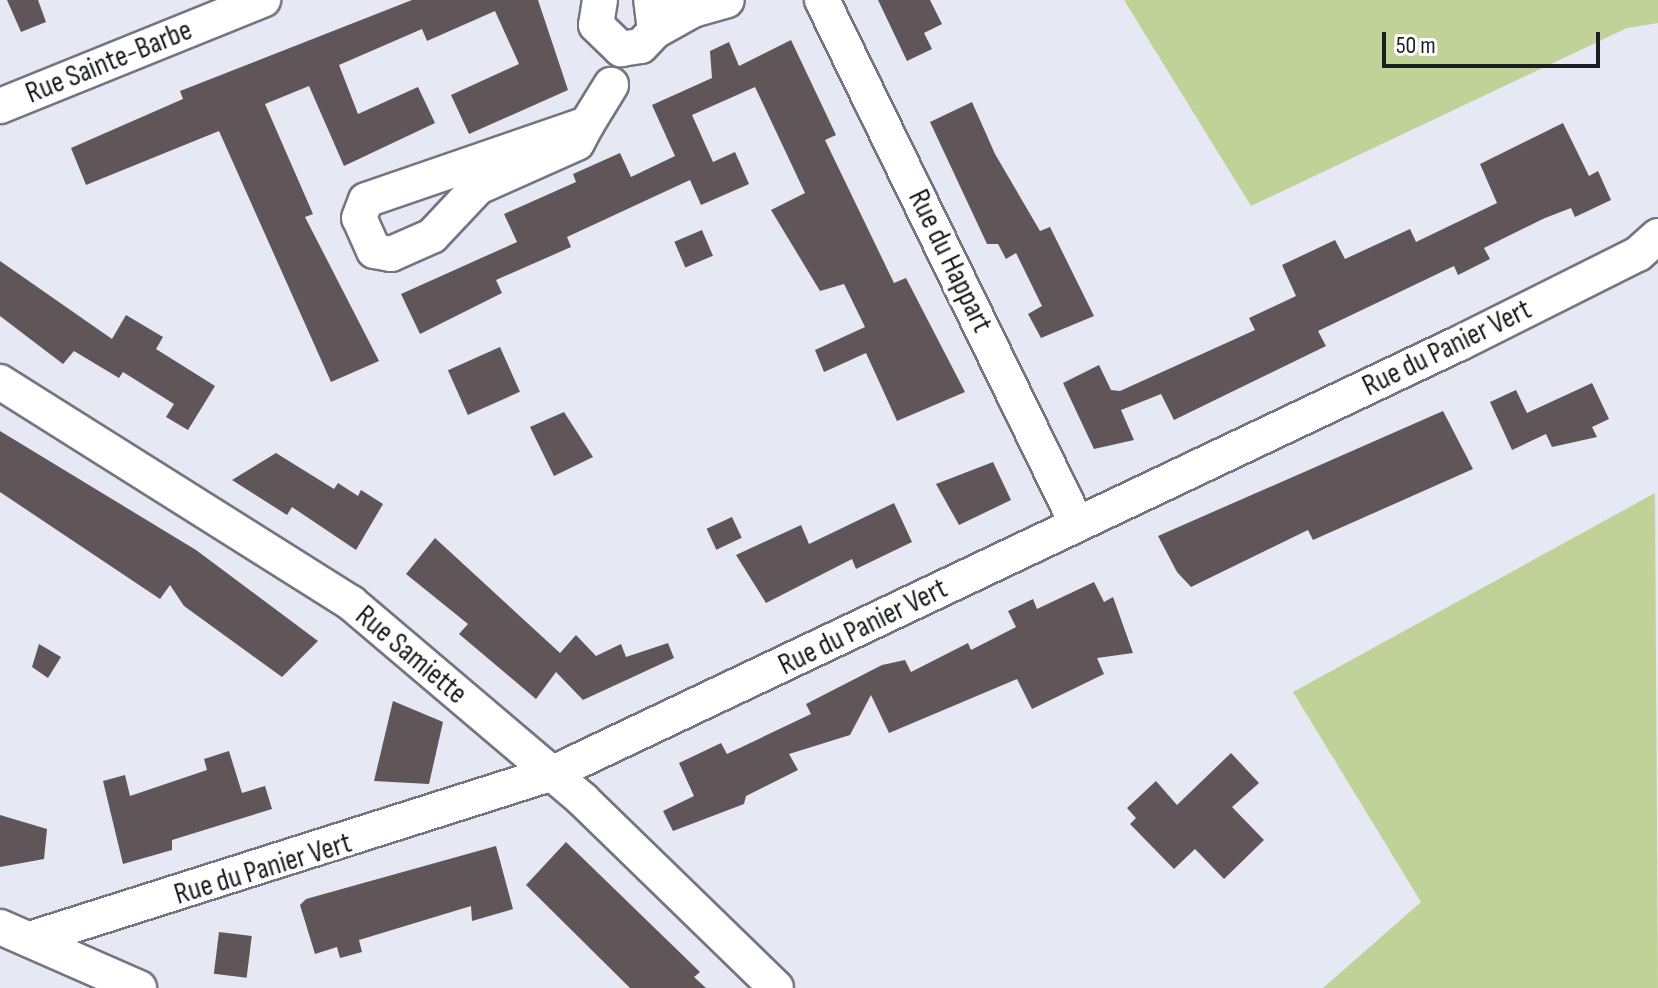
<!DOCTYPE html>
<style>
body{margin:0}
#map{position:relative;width:1658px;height:988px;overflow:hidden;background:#e6e8f3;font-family:"Sofia Sans Condensed",sans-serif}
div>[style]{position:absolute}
.green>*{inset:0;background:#c0d298}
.building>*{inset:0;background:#605659;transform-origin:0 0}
.roads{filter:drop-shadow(2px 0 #74757f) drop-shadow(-2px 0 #74757f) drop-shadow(0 2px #74757f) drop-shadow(0 -2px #74757f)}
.minor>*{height:34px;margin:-17px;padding:0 17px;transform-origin:17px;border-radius:17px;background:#fff}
span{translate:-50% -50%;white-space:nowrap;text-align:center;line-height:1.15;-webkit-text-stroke:8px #fff;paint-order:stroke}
.street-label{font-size:30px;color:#1d1e22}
.scale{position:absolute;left:1382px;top:32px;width:218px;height:36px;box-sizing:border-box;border:4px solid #1d1e22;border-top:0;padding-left:10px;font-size:24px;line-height:28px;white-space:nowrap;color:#1d1e22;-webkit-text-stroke:6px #fff;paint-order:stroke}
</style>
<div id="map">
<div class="green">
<i style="clip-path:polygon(1124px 0,1658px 0,1658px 23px,1627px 28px,1251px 206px)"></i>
<i style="clip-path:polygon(1655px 493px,1658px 988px,1323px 988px,1421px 902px,1293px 692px)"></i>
</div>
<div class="building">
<i style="clip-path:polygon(7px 0,38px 0,46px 22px,21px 32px)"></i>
<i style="clip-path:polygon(412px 0,538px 0,568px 90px,469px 134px,451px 95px,519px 64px,495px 11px,427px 41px,422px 29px,339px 65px,358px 114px,418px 87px,435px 123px,344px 166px,309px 86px,265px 104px,313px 214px,305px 217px,379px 361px,331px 382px,219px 131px,86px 185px,71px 148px,183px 99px,180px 91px)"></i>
<i style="clip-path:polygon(878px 0,930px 0,942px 24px,924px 33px,932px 49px,907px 61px)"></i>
<i style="clip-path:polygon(791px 40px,836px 135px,825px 140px,894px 283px,906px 278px,965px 392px,897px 421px,866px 353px,824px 372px,815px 350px,865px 327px,844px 284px,820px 291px,771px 210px,805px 193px,755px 87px,692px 115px,713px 162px,735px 152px,749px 184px,701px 205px,690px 180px,567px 237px,571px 247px,496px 280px,502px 293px,420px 334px,401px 294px,517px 242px,504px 214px,576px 182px,573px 174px,620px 153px,631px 177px,675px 156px,652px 105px,712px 78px,710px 51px,729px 42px,739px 66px)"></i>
<i style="clip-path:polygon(972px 102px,995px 154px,1040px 231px,1050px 227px,1094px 316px,1041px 338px,1028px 314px,1042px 306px,1016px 253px,1006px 259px,998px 244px,987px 244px,930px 122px)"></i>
<i style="clip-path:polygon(1563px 123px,1589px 176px,1598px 171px,1611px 200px,1575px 217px,1571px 208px,1545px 218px,1484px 248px,1490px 259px,1458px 275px,1454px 266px,1318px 331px,1326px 346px,1174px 420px,1161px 394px,1121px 410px,1134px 440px,1094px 449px,1063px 383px,1099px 365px,1111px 390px,1120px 391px,1255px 330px,1249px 318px,1296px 296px,1282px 265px,1335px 240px,1345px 259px,1410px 229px,1416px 242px,1497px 203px,1480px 164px)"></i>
<i style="left:702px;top:230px;width:28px;height:30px;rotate:67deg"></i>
<i style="clip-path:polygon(0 261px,112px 339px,126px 315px,163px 337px,156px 349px,215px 386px,188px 430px,166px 417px,174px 404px,123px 372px,119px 378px,74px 351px,63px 364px,0 316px)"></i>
<i style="left:500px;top:347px;width:49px;height:57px;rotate:66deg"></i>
<i style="clip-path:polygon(1592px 383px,1609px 419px,1592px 427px,1597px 437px,1552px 447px,1546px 434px,1512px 450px,1490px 402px,1516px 390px,1527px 413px)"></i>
<i style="clip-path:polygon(1443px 411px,1473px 469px,1313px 540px,1308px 530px,1191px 587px,1177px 572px,1158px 536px)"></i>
<i style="clip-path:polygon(564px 412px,593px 457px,554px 476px,530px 427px)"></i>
<i style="clip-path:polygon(0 431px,196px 550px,318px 641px,282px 677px,184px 606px,170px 585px,160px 599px,0 492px)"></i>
<i style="clip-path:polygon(276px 453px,334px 489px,338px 483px,358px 496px,361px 490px,383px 504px,356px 550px,292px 507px,287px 515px,232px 480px)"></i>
<i style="clip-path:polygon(993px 462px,1011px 500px,959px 525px,936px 484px)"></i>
<i style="clip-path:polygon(894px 503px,912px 542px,856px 569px,852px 559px,766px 603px,736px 555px,801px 525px,809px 544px)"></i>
<i style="left:732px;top:517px;width:23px;height:28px;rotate:65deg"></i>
<i style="clip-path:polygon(435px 538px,560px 653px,576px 635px,596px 656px,621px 644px,626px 657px,668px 643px,674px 658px,583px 700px,556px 672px,536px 699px,459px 634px,468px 624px,406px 574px)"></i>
<i style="clip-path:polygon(1094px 582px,1104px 602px,1113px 597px,1133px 653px,1097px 658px,1104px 674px,1032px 709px,1017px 679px,889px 733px,871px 695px,850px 735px,789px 754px,798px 770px,746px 796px,744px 804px,673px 831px,663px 811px,694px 796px,679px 763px,721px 743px,727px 754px,811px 714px,806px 704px,882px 665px,905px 660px,911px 672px,968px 643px,971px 650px,1016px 627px,1008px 611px,1033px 599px,1037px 609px)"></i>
<i style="clip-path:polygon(39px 644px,61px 657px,48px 678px,32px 667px)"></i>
<i style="clip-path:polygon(393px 701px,443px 722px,429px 784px,374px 781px)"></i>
<i style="clip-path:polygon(229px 751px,242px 793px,265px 786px,272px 809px,172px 840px,172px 850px,123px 864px,103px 781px,125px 775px,130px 796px,207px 770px,204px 759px)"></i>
<i style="clip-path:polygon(1231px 753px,1259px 783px,1232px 807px,1264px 840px,1224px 879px,1195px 849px,1174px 869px,1130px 824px,1136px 818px,1127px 808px,1156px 781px,1177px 805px)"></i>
<i style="clip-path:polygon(0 815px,47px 829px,44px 859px,0 867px)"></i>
<i style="clip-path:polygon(566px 842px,700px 972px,694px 977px,706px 988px,630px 988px,526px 885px)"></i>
<i style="clip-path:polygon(496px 846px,513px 909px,472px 921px,471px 906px,359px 940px,362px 952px,340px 958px,337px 947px,315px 954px,300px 905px,306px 899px)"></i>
<i style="left:219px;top:932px;width:33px;height:42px;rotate:7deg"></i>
</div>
<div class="roads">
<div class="minor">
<i style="left:600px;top:0;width:25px;rotate:99deg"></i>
<i style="left:596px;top:25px;width:35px;rotate:44deg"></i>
<i style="left:621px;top:49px;width:20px;rotate:-9deg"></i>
<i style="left:641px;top:46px;width:21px;rotate:-47deg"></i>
<i style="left:655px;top:31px;width:31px;rotate:-97deg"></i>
<i style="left:822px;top:0;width:583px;rotate:64.05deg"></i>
<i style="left:693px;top:10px;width:35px;rotate:-16deg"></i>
<i style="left:655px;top:31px;width:43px;rotate:-28.9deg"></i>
<i style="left:693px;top:10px;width:26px;rotate:-157deg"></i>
<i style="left:0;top:106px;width:284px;rotate:-22deg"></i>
<i style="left:587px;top:124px;width:21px;rotate:118deg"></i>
<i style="left:577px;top:143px;width:108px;rotate:156deg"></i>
<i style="left:478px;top:187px;width:67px;rotate:133.2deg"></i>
<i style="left:432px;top:236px;width:45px;rotate:156.3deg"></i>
<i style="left:391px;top:254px;width:17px;rotate:-170deg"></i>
<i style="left:374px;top:251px;width:36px;rotate:-114deg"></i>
<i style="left:359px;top:218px;width:19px;rotate:-69deg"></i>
<i style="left:366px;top:200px;width:234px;rotate:-19deg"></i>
<i style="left:587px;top:124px;width:46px;rotate:-58.4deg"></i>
<i style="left:0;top:382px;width:415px;rotate:32.2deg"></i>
<i style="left:351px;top:603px;width:304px;rotate:40.3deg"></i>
<i style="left:583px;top:800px;width:269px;rotate:44.2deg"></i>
<i style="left:0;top:927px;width:152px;rotate:23.7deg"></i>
<i style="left:36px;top:937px;width:542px;rotate:-17.6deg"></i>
<i style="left:553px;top:773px;width:1004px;rotate:-25.37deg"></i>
<i style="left:1460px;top:343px;width:199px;rotate:-26.6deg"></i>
<i style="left:1638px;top:254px;width:27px;rotate:-42deg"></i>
</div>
</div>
<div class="street-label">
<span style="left:109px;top:62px;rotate:-22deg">Rue Sainte-Barbe</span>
<span style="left:950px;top:261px;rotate:64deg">Rue du Happart</span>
<span style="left:1447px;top:348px;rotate:-26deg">Rue du Panier Vert</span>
<span style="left:863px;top:627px;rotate:-26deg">Rue du Panier Vert</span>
<span style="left:411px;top:655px;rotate:40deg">Rue Samiette</span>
<span style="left:263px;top:869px;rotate:-17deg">Rue du Panier Vert</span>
</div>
<div class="scale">50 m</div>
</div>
